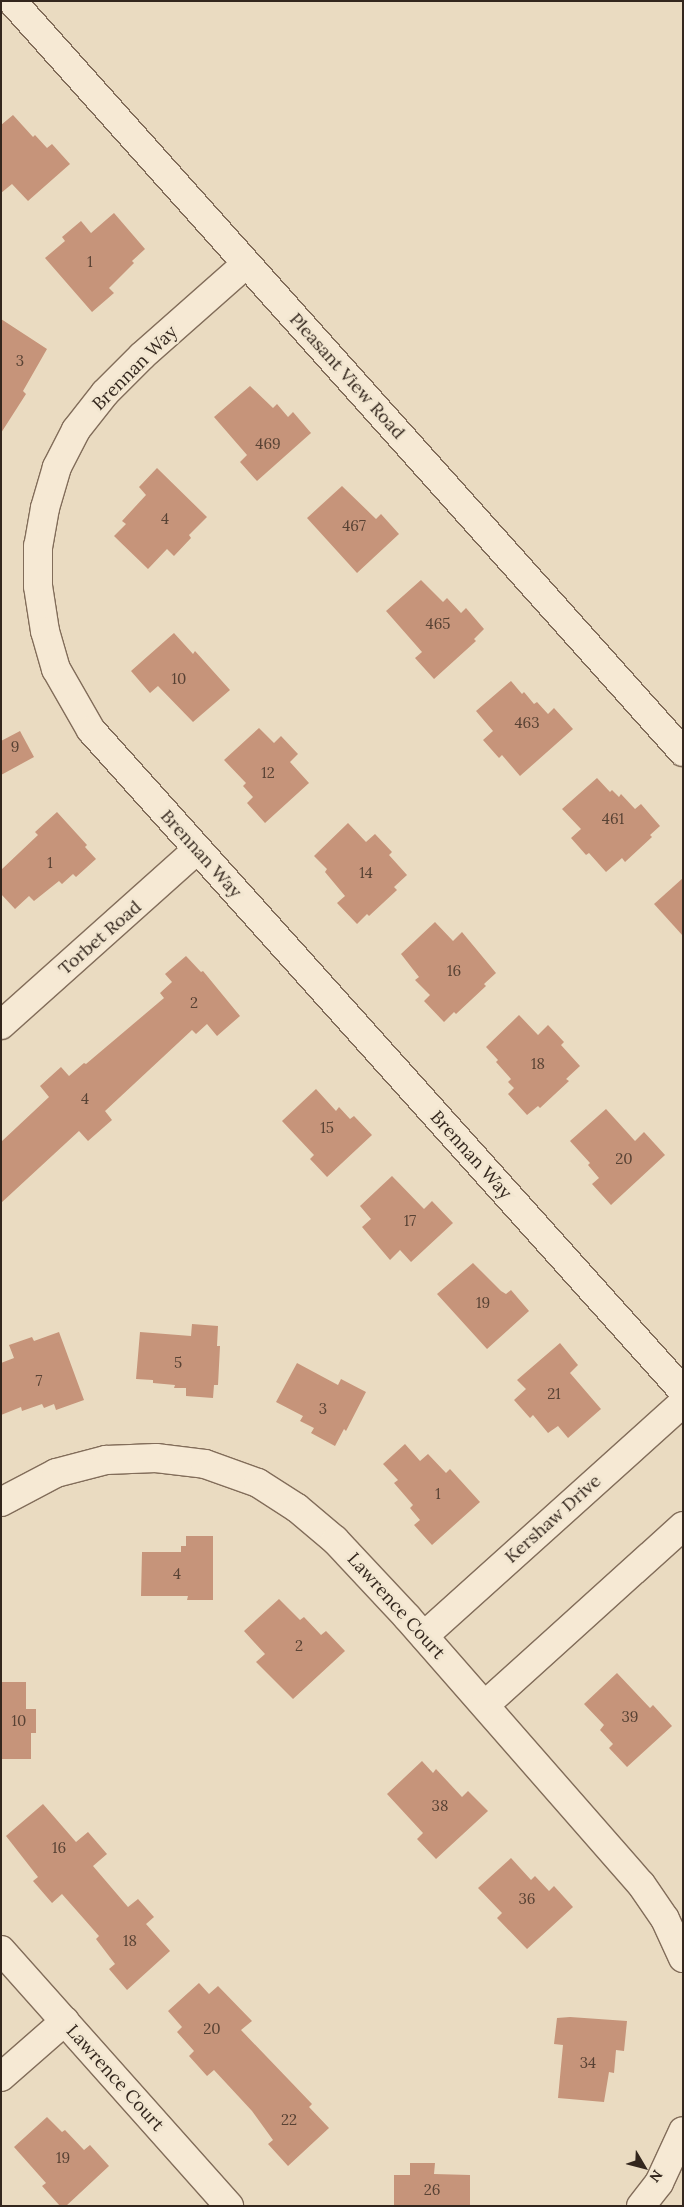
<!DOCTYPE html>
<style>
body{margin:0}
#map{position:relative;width:684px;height:2207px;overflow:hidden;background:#eadbc1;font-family:Lora,serif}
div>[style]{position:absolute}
.building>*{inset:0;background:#c6947a}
.roads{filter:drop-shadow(1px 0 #826d5a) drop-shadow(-1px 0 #826d5a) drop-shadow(0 1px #826d5a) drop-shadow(0 -1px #826d5a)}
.minor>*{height:28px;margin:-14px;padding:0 14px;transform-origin:14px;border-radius:14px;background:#f6e9d4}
.tertiary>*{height:28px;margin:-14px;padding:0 14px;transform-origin:14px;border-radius:14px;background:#f6e9d4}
span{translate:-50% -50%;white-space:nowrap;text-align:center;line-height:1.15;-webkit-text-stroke:5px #f2e6d0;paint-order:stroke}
.number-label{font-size:15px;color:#584234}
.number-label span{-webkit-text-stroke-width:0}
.street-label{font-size:18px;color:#33261d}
.frame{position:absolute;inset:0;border:2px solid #33261d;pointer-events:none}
.north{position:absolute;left:619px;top:2142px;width:50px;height:50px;-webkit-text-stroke:4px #f2e6d0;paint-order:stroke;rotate:127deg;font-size:14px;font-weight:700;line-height:20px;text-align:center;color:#33261d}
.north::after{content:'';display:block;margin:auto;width:18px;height:22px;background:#33261d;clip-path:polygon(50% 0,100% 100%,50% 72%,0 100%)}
</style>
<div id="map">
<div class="building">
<i style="clip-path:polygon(13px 115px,33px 137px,35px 135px,47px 148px,52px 144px,70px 164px,28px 201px,12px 184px,1px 193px,1px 125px)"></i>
<i style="clip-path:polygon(114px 213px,145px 249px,132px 261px,134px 263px,109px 288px,114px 293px,92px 312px,45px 258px,65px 241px,62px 237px,81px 221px,91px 233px)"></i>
<i style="clip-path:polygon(1px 319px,47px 349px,23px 391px,26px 394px,1px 433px)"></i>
<i style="clip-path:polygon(250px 386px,273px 408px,277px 404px,288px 417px,293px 412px,311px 433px,257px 481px,240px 462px,247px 455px,214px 417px)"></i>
<i style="clip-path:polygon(157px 468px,207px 517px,189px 535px,191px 538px,174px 556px,167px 549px,148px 569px,114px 536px,126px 524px,122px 521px,146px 495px,139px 487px)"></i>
<i style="clip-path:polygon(342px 486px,376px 519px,381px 514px,399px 534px,357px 573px,307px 518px)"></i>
<i style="clip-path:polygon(421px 580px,443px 602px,447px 598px,461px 613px,466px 608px,484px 629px,474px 639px,476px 641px,434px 679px,415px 658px,422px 652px,386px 611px)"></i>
<i style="clip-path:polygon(174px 633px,193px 654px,195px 651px,230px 690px,193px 722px,158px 686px,150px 693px,131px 671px)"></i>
<i style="clip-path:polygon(511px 681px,522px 694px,524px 692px,534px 704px,537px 702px,548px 714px,554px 708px,573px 729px,520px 776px,502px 755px,499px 758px,483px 740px,493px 731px,476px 711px)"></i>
<i style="clip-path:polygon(259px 728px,274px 743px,281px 736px,298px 754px,290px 762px,309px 783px,265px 823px,247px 803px,253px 797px,243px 786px,246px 783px,224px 760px)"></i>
<i style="clip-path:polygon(20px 731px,34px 757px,1px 775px,1px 741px)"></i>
<i style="clip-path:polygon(597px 778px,610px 792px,612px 790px,619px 797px,621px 794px,635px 809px,641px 804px,660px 826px,650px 835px,652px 837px,625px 862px,622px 858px,606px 872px,589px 853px,586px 855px,571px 838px,581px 829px,562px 809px)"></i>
<i style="clip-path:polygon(57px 812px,87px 845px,85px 847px,96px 859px,76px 877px,73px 874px,62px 884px,59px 881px,34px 901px,29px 896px,15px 909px,1px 894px,1px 870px,38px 835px,35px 832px)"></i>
<i style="clip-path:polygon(348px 823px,366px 842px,375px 834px,392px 852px,389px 855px,407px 875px,394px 887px,397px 890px,369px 916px,367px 914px,357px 924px,337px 903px,345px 896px,325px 872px,327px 869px,314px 856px)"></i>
<i style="clip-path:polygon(683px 878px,683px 936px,654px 904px)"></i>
<i style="clip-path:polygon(435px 922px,453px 941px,462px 932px,496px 973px,484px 984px,486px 986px,456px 1014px,454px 1012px,444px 1022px,424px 1001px,430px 995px,415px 980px,419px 977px,401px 954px)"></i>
<i style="clip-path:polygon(186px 956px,201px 972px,203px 971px,240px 1016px,217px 1036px,207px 1024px,196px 1034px,192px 1030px,105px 1111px,112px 1120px,88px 1141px,79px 1131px,1px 1203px,1px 1142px,49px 1097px,40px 1086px,61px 1067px,69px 1076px,84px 1063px,86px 1064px,164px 998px,160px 993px,172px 982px,165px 974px)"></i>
<i style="clip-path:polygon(519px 1015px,538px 1035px,548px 1025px,564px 1042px,561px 1045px,580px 1066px,566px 1079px,569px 1081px,540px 1108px,538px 1106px,527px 1115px,508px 1094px,514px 1088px,508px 1082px,511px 1079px,496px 1062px,498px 1060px,486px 1047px)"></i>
<i style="clip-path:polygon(316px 1089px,336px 1111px,339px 1107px,350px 1119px,354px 1116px,372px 1135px,327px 1177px,310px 1159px,314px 1155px,282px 1121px)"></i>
<i style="clip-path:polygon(606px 1109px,635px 1141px,644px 1132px,665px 1155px,611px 1205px,592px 1184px,599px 1178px,588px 1165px,590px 1163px,570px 1141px)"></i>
<i style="clip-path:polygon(392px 1176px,424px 1209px,432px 1201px,453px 1223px,411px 1262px,400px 1250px,390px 1260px,362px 1227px,371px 1219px,360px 1206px)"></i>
<i style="clip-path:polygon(473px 1263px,501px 1291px,506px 1294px,511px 1290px,529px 1311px,487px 1349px,437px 1294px)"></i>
<i style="clip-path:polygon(192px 1324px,218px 1326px,217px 1346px,220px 1346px,218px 1385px,214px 1385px,213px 1398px,186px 1396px,186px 1388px,174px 1388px,175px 1385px,153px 1383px,153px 1380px,136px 1379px,140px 1332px,191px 1336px)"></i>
<i style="clip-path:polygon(59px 1332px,84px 1400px,56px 1410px,54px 1404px,44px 1408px,42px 1404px,22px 1411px,21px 1407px,1px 1415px,1px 1363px,14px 1358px,9px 1345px,32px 1337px,34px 1341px)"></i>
<i style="clip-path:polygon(560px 1343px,578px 1365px,570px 1373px,601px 1409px,568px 1438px,558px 1426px,548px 1433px,533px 1415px,530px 1418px,514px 1400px,526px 1389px,517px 1380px)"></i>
<i style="clip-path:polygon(297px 1363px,338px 1385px,341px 1379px,366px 1392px,346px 1431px,344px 1429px,335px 1446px,311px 1433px,314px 1428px,300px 1421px,303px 1416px,276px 1402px)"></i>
<i style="clip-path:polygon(405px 1444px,420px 1461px,428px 1454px,446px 1473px,450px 1469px,480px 1502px,432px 1545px,414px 1525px,420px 1520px,410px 1508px,413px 1505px,394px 1483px,398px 1480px,383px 1464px)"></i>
<i style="clip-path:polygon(186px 1536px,213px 1536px,213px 1600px,187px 1600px,188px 1596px,141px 1596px,142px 1552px,181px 1552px,181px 1546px,186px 1546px)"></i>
<i style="clip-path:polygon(279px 1599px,300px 1620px,304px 1617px,321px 1635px,326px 1631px,345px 1651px,293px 1699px,256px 1662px,265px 1654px,244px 1631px)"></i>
<i style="clip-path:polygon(617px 1673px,650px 1708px,653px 1705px,672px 1726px,627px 1767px,609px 1748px,613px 1744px,600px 1730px,604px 1725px,584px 1704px)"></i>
<i style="clip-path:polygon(1px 1682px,26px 1682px,26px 1709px,36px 1709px,36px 1733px,31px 1733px,31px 1759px,1px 1759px)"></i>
<i style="clip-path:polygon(422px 1761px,433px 1773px,436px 1769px,462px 1797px,468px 1791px,488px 1811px,436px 1859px,417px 1839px,423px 1833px,387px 1794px)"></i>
<i style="clip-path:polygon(43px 1804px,76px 1842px,88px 1832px,107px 1854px,93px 1866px,128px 1907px,138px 1899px,154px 1917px,146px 1924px,170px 1951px,127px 1990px,109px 1969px,115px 1964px,96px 1939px,99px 1936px,62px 1894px,52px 1903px,33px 1881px,38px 1877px,6px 1836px)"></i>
<i style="clip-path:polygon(511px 1858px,531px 1880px,535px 1876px,549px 1891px,554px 1886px,573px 1907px,527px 1949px,497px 1918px,502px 1913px,478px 1888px)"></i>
<i style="clip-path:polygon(199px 1983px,209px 1994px,218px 1986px,252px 2021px,241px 2030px,312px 2104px,309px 2107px,329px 2128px,288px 2166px,268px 2144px,273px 2140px,252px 2111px,214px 2070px,207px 2076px,189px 2056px,194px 2051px,177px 2032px,182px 2027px,168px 2011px)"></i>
<i style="clip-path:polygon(570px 2017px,627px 2021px,624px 2051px,616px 2050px,614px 2073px,609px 2072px,604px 2102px,558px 2098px,563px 2045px,554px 2044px,557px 2018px)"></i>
<i style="clip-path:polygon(47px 2117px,62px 2132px,65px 2130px,84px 2150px,90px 2145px,109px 2166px,66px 2206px,60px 2206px,42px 2186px,46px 2183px,14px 2147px)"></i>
<i style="clip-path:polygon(410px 2163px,435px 2163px,434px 2174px,470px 2175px,470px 2206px,394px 2206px,394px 2175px,410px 2175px)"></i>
</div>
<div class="roads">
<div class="minor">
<i style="left:246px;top:264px;width:139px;rotate:138.5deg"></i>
<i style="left:142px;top:356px;width:52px;rotate:135deg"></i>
<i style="left:105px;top:393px;width:47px;rotate:128.1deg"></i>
<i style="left:76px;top:430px;width:42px;rotate:117.2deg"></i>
<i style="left:57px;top:467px;width:43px;rotate:106.3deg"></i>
<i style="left:45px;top:508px;width:39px;rotate:100deg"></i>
<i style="left:38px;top:546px;width:40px;rotate:90deg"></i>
<i style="left:38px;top:586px;width:46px;rotate:81.2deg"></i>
<i style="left:45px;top:631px;width:40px;rotate:74deg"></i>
<i style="left:56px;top:669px;width:70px;rotate:60.2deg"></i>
<i style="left:91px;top:730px;width:887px;rotate:48.15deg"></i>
<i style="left:1px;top:1025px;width:263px;rotate:-41.8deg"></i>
<i style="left:1px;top:1502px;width:62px;rotate:-27.8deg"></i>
<i style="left:56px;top:1473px;width:52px;rotate:-14.6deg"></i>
<i style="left:106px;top:1460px;width:50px;rotate:-2.3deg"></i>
<i style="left:156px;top:1458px;width:49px;rotate:7deg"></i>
<i style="left:205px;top:1464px;width:56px;rotate:19.7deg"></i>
<i style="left:258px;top:1483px;width:46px;rotate:32.7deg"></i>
<i style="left:297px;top:1508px;width:50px;rotate:40.1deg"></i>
<i style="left:335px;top:1540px;width:105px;rotate:46.9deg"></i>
<i style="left:407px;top:1617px;width:355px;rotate:48.8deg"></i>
<i style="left:641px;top:1884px;width:42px;rotate:55.6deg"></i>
<i style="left:665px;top:1919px;width:43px;rotate:65.2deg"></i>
<i style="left:424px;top:1636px;width:348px;rotate:-42deg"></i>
<i style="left:485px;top:1705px;width:267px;rotate:-42.1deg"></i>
<i style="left:1px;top:1950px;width:343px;rotate:48.3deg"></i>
<i style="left:1px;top:2077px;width:85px;rotate:-41.2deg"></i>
<i style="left:641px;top:2206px;width:29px;rotate:-52deg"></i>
<i style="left:659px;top:2183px;width:57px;rotate:-65.2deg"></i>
</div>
<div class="tertiary">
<i style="left:12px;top:1px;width:1007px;rotate:48.22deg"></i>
</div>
</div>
<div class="number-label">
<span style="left:90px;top:262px">1</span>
<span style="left:20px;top:361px">3</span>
<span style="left:268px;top:444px">469</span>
<span style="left:165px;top:519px">4</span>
<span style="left:354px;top:526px">467</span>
<span style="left:438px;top:624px">465</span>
<span style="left:179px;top:679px">10</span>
<span style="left:527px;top:723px">463</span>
<span style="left:15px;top:747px">9</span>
<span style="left:268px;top:773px">12</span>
<span style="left:613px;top:819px">461</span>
<span style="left:50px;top:863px">1</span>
<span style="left:366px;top:873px">14</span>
<span style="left:454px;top:971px">16</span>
<span style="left:194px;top:1003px">2</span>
<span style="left:538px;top:1064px">18</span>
<span style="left:85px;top:1099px">4</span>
<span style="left:327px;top:1128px">15</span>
<span style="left:624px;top:1159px">20</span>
<span style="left:410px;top:1221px">17</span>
<span style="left:483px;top:1303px">19</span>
<span style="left:178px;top:1363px">5</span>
<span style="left:39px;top:1381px">7</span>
<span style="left:554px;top:1394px">21</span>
<span style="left:323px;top:1409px">3</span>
<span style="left:438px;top:1494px">1</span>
<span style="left:177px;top:1574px">4</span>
<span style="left:299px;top:1646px">2</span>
<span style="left:630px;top:1717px">39</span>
<span style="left:19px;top:1721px">10</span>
<span style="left:440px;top:1806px">38</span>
<span style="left:59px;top:1848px">16</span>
<span style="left:527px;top:1899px">36</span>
<span style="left:130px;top:1941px">18</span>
<span style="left:212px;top:2029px">20</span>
<span style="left:588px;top:2063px">34</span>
<span style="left:289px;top:2120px">22</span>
<span style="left:63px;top:2158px">19</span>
<span style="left:432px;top:2190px">26</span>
</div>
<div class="street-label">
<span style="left:135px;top:368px;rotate:-45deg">Brennan Way</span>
<span style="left:347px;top:376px;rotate:48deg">Pleasant View Road</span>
<span style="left:201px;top:854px;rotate:48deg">Brennan Way</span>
<span style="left:100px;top:938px;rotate:-41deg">Torbet Road</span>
<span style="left:471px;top:1155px;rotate:48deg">Brennan Way</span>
<span style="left:553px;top:1519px;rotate:-42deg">Kershaw Drive</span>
<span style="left:396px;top:1606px;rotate:48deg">Lawrence Court</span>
<span style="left:115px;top:2078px;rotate:48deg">Lawrence Court</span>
</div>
<div class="frame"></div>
<div class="north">N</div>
</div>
